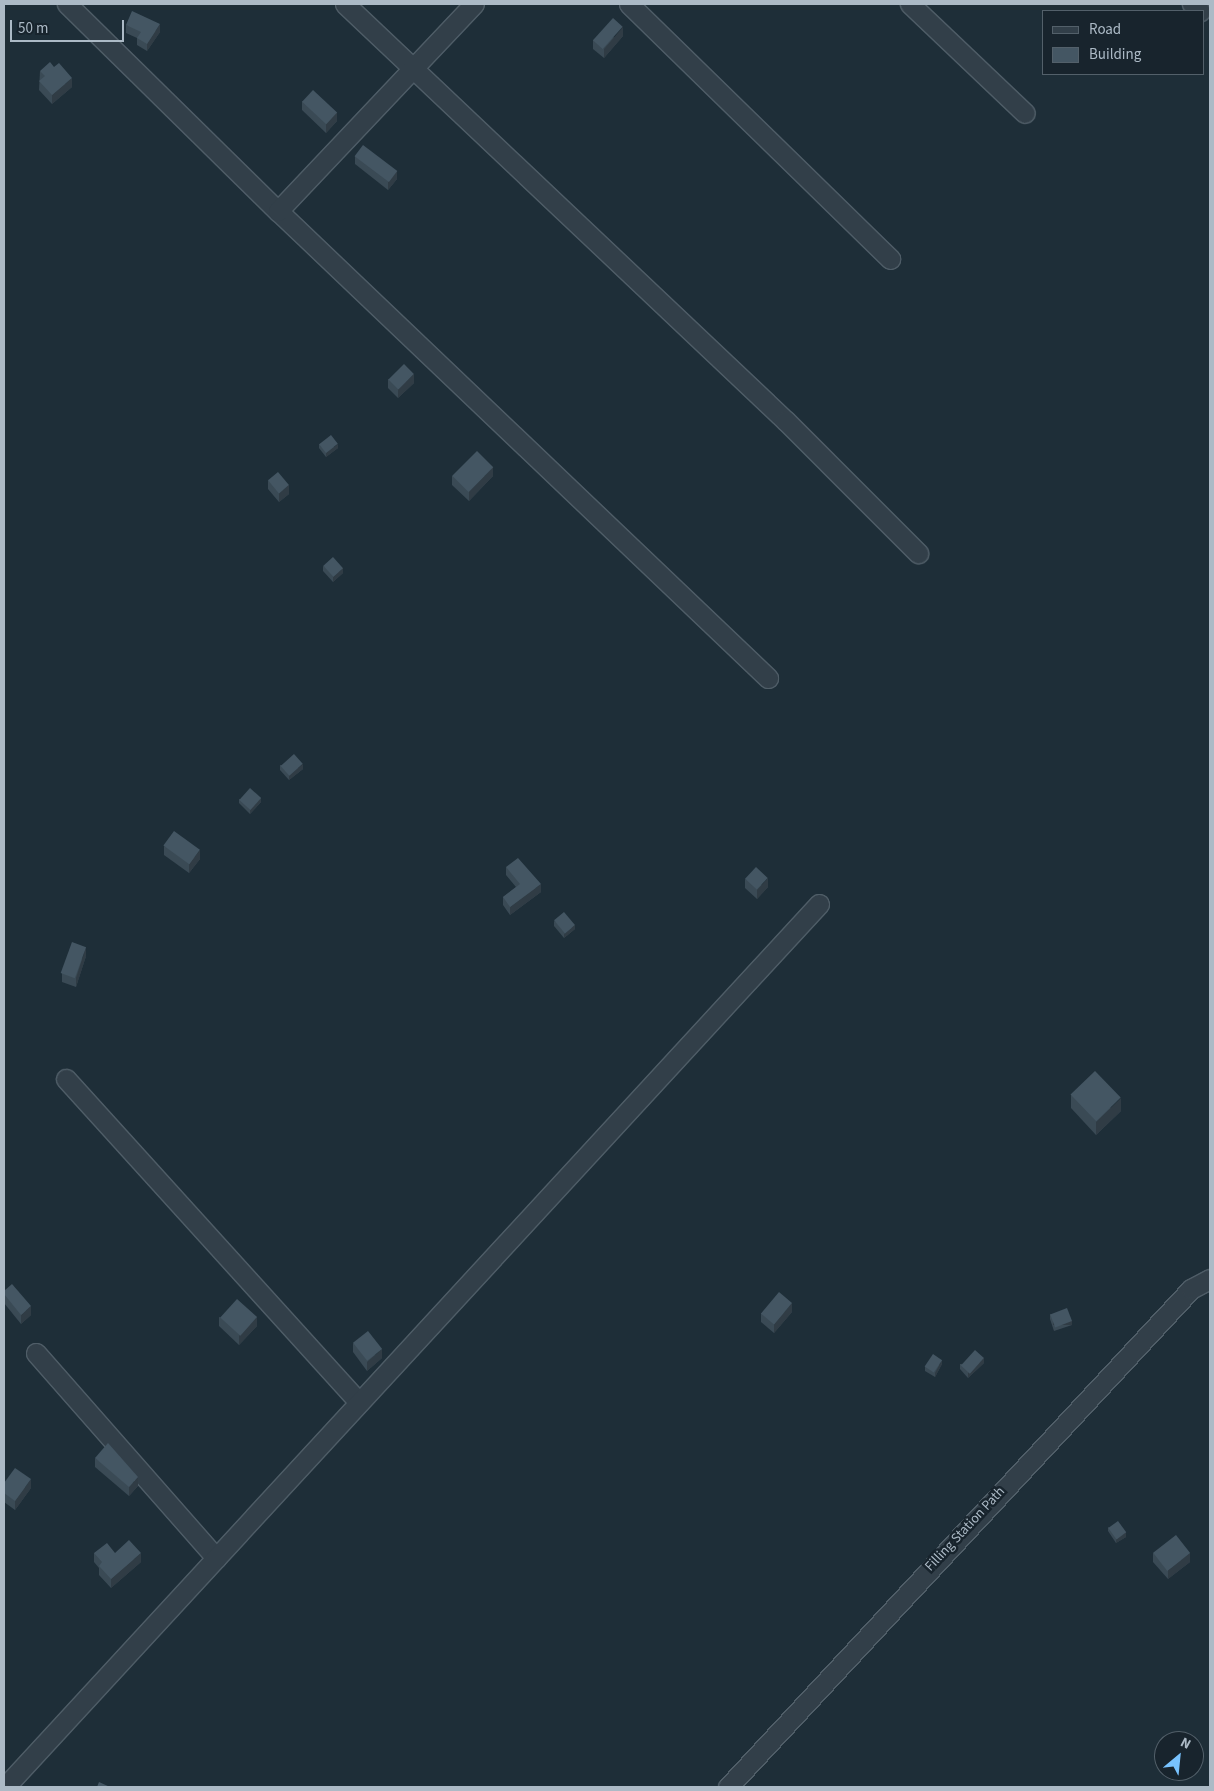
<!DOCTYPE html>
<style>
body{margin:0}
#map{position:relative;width:1214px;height:1791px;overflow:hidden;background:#1e2e38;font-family:"Source Sans 3",sans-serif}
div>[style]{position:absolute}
.roads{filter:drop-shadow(1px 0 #4f5d67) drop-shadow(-1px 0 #4f5d67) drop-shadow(0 1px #4f5d67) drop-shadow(0 -1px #4f5d67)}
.minor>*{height:19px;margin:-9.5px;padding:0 9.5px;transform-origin:9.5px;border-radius:9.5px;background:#323f49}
.wall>*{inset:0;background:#3a4a55}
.shaded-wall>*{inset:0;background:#303c45;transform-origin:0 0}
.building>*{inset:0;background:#445663;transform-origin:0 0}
span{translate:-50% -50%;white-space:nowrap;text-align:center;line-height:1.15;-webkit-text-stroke:5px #18242d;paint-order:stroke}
.street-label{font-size:14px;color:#acbac6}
.frame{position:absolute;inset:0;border:5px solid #acbac6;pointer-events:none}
.legend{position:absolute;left:1042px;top:10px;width:162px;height:65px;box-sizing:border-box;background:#18242d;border:1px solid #53606a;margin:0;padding:6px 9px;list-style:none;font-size:15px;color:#acbac6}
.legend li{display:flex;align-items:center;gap:10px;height:25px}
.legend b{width:25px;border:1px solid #53606a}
.north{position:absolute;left:1154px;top:1731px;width:50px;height:50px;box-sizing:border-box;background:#18242d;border:1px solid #53606a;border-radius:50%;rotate:28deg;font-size:14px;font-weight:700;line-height:20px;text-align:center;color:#acbac6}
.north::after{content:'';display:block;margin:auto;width:18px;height:22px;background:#78c3ff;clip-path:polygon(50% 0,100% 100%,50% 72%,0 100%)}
.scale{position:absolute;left:10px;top:20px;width:114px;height:22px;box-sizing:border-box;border:2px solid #acbac6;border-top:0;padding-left:6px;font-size:15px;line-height:18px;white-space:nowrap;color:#acbac6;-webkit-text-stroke:4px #18242d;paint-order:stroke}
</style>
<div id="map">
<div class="roads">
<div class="minor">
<i style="left:67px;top:4px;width:296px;rotate:44.5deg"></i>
<i style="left:278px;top:211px;width:677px;rotate:43.62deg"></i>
<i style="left:345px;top:4px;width:607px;rotate:43.4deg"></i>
<i style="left:786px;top:421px;width:187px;rotate:45deg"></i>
<i style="left:629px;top:4px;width:365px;rotate:44.3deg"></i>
<i style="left:910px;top:4px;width:158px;rotate:43.5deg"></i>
<i style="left:1192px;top:4px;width:11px;rotate:41deg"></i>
<i style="left:278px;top:211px;width:285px;rotate:-46.6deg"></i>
<i style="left:66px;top:1079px;width:436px;rotate:47.8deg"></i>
<i style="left:36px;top:1353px;width:273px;rotate:48.7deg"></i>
<i style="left:5px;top:1787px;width:1201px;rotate:-47.33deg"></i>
<i style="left:728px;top:1787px;width:680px;rotate:-47.09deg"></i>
<i style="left:1191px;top:1289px;width:21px;rotate:-28deg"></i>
</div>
</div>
<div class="wall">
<i style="clip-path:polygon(126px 25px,160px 32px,147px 51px,137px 45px,137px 38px,126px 33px)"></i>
<i style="clip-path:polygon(623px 36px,604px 58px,593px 49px,593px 40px)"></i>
<i style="clip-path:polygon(40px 71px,72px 87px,52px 104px,39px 90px)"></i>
<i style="clip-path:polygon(302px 101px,337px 121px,326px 133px,302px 110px)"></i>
<i style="clip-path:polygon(355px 156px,397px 179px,388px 190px,355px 164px)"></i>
<i style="clip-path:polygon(388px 379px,414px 383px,398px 398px,388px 388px)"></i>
<i style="clip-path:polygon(319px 444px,338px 448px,326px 457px,319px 448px)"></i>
<i style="clip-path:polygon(452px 476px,493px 476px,469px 501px,452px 485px)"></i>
<i style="clip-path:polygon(268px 480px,289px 494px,279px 502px,268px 489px)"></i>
<i style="clip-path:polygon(323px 566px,343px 573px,333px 582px,323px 571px)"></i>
<i style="clip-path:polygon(280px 765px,303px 769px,289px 780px,280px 770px)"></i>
<i style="clip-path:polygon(239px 799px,261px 802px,250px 814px,239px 803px)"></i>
<i style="clip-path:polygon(164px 846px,200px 859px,189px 873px,164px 855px)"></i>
<i style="clip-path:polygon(506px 867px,541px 892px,510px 915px,503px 905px,503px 897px,516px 887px,506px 875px)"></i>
<i style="clip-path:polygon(745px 879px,768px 887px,757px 899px,745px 888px)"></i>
<i style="clip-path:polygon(554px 921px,575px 929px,564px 938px,554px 926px)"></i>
<i style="clip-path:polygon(86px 956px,76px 987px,62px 982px,62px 973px)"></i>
<i style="clip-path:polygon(1071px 1095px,1121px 1111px,1096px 1135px,1071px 1108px)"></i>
<i style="clip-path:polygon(4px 1291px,31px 1315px,21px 1324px,4px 1303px)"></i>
<i style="clip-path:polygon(792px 1312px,774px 1333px,761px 1322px,761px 1313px)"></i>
<i style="clip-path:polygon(1050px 1314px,1072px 1325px,1054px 1331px,1050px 1319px)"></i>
<i style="clip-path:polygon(219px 1317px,257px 1326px,239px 1345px,219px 1326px)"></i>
<i style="clip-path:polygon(353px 1343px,382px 1358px,367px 1371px,353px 1352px)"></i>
<i style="clip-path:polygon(984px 1363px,968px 1378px,960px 1369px,960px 1364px)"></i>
<i style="clip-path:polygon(942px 1364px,935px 1377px,925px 1371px,925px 1367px)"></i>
<i style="clip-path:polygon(95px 1458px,138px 1486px,129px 1496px,95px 1467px)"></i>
<i style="clip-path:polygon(4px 1483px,31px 1488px,15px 1510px,4px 1502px)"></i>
<i style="clip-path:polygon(1108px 1527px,1126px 1537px,1116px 1543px,1108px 1531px)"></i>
<i style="clip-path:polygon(94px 1553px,115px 1553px,141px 1562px,111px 1588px,99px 1575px,99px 1568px,94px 1562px)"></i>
<i style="clip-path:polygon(1153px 1553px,1190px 1562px,1168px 1579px,1153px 1562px)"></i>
</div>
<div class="shaded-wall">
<i style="clip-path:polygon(160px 24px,160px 32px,147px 51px,147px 44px)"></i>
<i style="clip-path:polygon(623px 27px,623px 36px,604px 58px,604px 49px)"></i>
<i style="clip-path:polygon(72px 78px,72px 87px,52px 104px,52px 95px)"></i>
<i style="clip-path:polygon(337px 112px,337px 121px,326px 133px,326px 124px)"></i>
<i style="clip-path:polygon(397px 171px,397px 179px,388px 190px,388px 182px)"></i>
<i style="clip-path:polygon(414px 374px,414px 383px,398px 398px,398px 389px)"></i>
<i style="clip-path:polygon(338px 444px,338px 448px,326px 457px,326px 453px)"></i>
<i style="clip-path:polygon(493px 467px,493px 476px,469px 501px,469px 492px)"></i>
<i style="clip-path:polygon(289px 485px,289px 494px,279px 502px,279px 493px)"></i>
<i style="clip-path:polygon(343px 568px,343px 573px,333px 582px,333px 577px)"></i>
<i style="clip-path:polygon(303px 764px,303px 769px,289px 780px,289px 775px)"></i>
<i style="clip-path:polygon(261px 798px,261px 802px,250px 814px,250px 809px)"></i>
<i style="clip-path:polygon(200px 850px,200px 859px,189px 873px,189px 864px)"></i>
<i style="clip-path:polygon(768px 878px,768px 887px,757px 899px,757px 890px)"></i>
<i style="clip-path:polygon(541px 884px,541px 892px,510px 915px,510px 907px)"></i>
<i style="clip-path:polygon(575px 925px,575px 929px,564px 938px,564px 934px)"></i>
<i style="clip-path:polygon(86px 947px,86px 956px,76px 987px,76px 978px)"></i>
<i style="clip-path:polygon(1121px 1098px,1121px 1111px,1096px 1135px,1096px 1122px)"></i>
<i style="clip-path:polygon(792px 1303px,792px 1312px,774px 1333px,774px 1324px)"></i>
<i style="clip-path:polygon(31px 1306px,31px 1315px,21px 1324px,21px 1315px)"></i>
<i style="clip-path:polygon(257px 1317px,257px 1326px,239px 1345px,239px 1336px)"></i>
<i style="left:1072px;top:1321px;width:4px;height:19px;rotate:90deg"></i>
<i style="clip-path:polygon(382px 1349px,382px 1358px,367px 1371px,367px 1362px)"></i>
<i style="clip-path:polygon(984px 1358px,984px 1363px,968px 1378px,968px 1373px)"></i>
<i style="clip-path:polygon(942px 1360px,942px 1364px,935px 1377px,935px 1373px)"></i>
<i style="clip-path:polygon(138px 1477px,138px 1486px,129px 1496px,129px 1487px)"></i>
<i style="clip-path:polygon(31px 1479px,31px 1488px,15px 1510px,15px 1501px)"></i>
<i style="clip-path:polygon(1126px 1532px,1126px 1537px,1116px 1543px,1116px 1539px)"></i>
<i style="clip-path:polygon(141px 1553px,141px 1562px,111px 1588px,111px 1579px)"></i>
<i style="clip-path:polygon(1190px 1553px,1190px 1562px,1168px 1579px,1168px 1570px)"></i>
</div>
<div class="building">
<i style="clip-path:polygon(132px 11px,160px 24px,147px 44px,137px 38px,141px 32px,126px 25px)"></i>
<i style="left:613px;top:18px;width:13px;height:30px;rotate:42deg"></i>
<i style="clip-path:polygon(50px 62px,54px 67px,59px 63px,72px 78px,52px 95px,39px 81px,45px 76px,40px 71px)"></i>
<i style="left:313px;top:90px;width:33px;height:16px;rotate:43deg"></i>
<i style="left:363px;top:145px;width:43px;height:14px;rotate:37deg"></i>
<i style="left:404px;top:364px;width:14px;height:22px;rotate:45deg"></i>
<i style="left:331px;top:435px;width:11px;height:15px;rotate:52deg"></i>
<i style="left:477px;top:451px;width:23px;height:35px;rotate:45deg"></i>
<i style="left:278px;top:472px;width:17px;height:13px;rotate:50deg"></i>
<i style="left:333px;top:557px;width:15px;height:13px;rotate:48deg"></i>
<i style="left:294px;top:754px;width:13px;height:18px;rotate:48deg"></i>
<i style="left:250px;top:788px;width:15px;height:16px;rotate:42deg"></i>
<i style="left:174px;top:831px;width:32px;height:18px;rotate:36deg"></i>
<i style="clip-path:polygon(518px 858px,541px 884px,510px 907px,503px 897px,520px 884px,506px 867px)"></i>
<i style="left:756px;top:867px;width:16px;height:16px;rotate:43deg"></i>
<i style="left:564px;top:912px;width:17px;height:13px;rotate:50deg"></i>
<i style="left:72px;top:942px;width:15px;height:33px;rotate:20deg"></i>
<i style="left:1095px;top:1071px;width:37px;height:34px;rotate:46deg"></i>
<i style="clip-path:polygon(12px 1284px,31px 1306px,21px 1315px,4px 1294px,4px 1291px)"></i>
<i style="left:779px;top:1292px;width:17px;height:28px;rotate:40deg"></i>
<i style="left:237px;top:1299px;width:27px;height:25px;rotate:42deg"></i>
<i style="left:1067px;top:1308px;width:14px;height:18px;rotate:69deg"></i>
<i style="left:368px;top:1331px;width:23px;height:19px;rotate:52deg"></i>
<i style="left:975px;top:1350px;width:12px;height:21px;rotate:42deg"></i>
<i style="left:933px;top:1354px;width:11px;height:15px;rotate:34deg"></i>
<i style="clip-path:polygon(108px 1443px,138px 1477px,129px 1487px,95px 1458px)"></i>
<i style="clip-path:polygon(15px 1468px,31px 1479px,15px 1501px,4px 1493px,4px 1483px)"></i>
<i style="left:1118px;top:1521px;width:14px;height:12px;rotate:54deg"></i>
<i style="left:1176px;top:1535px;width:23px;height:29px;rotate:52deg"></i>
<i style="clip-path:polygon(129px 1540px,141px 1553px,111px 1579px,99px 1566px,102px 1562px,94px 1553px,107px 1543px,115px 1553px)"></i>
<i style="clip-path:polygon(99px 1782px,110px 1787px,97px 1787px)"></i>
</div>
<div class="street-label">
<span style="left:965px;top:1529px;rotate:-47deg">Filling Station Path</span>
</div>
<div class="frame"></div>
<ul class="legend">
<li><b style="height:6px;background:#323f49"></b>Road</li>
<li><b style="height:14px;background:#445663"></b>Building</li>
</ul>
<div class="north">N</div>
<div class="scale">50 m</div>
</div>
